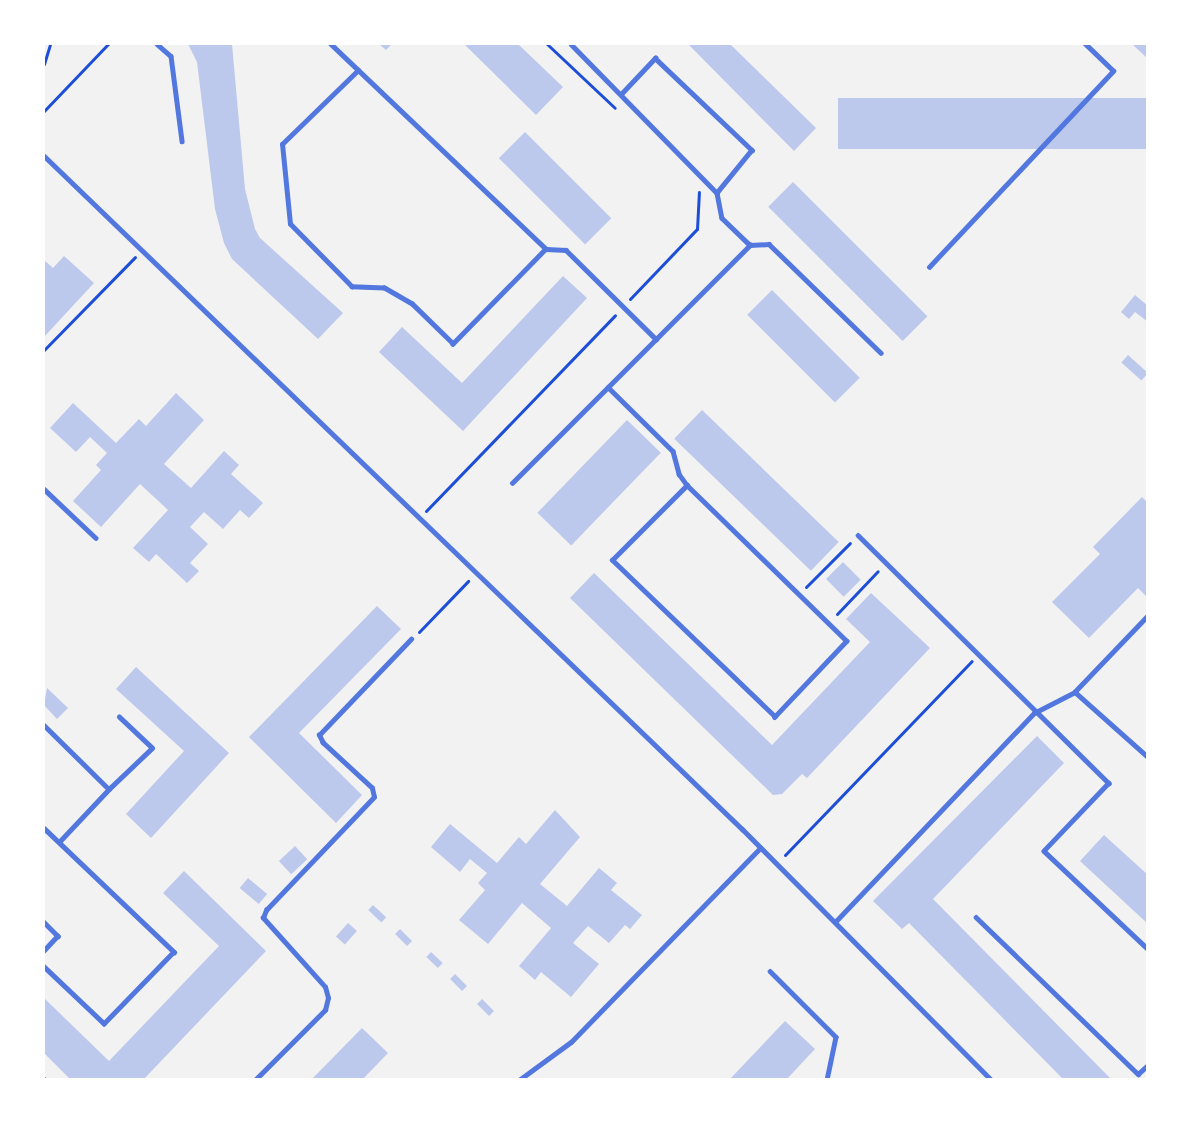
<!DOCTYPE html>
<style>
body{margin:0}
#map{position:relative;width:1191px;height:1123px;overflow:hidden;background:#f2f2f2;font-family:Roboto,sans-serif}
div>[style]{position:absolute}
.building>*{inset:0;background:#bdc9ec;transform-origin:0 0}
.path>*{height:3px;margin:-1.5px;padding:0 1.5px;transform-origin:1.5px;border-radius:1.5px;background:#1d4ed8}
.service>*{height:4.5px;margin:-2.25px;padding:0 2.25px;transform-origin:2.25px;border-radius:2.25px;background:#5277de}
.pedestrian>*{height:5px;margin:-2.5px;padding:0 2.5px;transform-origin:2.5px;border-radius:2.5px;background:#5277de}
span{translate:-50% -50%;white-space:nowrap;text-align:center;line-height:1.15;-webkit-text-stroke:5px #fff;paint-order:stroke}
.frame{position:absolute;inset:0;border:45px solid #fff;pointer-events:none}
</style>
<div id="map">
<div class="building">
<i style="clip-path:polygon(188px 44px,232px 44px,245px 189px,255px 229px,260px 238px,343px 313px,318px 339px,232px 259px,224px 243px,215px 209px,197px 62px)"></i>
<i style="clip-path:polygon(379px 44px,392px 44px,386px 50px)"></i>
<i style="clip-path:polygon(464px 44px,518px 44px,563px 87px,536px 115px)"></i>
<i style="clip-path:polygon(688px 44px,730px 44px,816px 128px,794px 151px)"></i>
<i style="clip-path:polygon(1132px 44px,1148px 44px,1148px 59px)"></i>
<i style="left:1148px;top:98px;width:51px;height:310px;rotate:90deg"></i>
<i style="left:525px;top:132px;width:122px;height:37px;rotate:45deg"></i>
<i style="left:793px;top:182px;width:190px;height:35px;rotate:45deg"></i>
<i style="clip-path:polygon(64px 256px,94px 283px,44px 337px,44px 260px,53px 268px)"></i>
<i style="clip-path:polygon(563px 276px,587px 298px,463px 431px,379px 352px,402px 327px,462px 383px)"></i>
<i style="left:772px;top:290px;width:124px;height:35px;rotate:45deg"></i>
<i style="clip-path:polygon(1135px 295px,1148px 306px,1148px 322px,1135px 312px,1129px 319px,1121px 312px)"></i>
<i style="left:1128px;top:355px;width:27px;height:10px;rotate:42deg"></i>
<i style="clip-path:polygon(176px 393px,204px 420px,164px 464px,191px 488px,224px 451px,239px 465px,231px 474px,263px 503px,249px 518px,240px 510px,223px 529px,204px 512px,190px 527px,208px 544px,190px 563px,199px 571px,187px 583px,156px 554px,149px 562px,133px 548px,168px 510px,140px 484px,101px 527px,73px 501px,101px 470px,96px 465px,107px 453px,90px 437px,76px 452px,50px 428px,73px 403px,116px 443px,139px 419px,146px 426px)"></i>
<i style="left:702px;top:410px;width:190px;height:40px;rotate:44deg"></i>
<i style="left:627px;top:420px;width:47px;height:129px;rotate:44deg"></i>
<i style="clip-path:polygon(1142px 497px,1148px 503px,1148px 598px,1138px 588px,1089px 638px,1052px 602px,1100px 554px,1093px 547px)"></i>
<i style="left:843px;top:562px;width:25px;height:24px;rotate:45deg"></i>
<i style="clip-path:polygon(594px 573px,772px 745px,870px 642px,846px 619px,871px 593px,930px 648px,807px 778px,802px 774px,782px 794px,773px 795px,570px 598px)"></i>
<i style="clip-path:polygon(377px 606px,401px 629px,299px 733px,362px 795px,336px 823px,249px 737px)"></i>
<i style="clip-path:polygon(136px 667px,229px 753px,151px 838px,126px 814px,184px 751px,116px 689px)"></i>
<i style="clip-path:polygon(47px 688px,68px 708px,57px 719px,44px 705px)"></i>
<i style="clip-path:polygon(1037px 736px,1064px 763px,933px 899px,1112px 1080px,1064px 1080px,909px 923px,902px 929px,873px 901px)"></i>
<i style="clip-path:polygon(555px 810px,580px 837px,540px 884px,567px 906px,599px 868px,617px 883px,611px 890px,642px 915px,630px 929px,625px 925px,609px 943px,588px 926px,573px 943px,599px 964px,571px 997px,541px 972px,535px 980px,519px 966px,551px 928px,522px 903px,488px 944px,459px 920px,485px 890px,478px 883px,487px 873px,470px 859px,460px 872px,431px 847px,450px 824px,497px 863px,519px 837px,526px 844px)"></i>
<i style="clip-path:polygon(1104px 835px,1148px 875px,1148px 924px,1080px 861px)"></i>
<i style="left:295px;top:846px;width:18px;height:22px;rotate:47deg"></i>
<i style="clip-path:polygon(184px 871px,266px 951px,143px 1080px,71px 1080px,44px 1053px,44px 998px,109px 1061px,219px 946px,163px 893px)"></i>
<i style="left:248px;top:878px;width:25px;height:13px;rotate:40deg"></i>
<i style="left:373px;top:905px;width:18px;height:7px;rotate:43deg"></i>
<i style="left:348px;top:923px;width:12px;height:18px;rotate:42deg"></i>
<i style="left:400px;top:929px;width:17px;height:7px;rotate:45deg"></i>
<i style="left:431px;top:952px;width:16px;height:7px;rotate:43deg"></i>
<i style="left:455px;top:974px;width:17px;height:7px;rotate:45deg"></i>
<i style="left:482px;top:999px;width:17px;height:7px;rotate:45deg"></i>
<i style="clip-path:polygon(785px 1021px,815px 1049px,786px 1080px,729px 1080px)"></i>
<i style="clip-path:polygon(362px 1028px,388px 1053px,362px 1080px,311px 1080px)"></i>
</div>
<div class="path">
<i style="left:547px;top:44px;width:93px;rotate:43.3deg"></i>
<i style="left:44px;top:64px;width:21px;rotate:-73deg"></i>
<i style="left:44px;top:111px;width:93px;rotate:-46.3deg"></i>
<i style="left:630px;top:299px;width:97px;rotate:-46.3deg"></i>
<i style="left:697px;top:229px;width:37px;rotate:-87deg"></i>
<i style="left:44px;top:350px;width:130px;rotate:-45.6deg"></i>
<i style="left:426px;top:511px;width:272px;rotate:-46deg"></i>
<i style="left:806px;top:587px;width:62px;rotate:-45deg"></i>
<i style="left:837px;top:614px;width:59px;rotate:-46.4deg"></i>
<i style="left:419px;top:632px;width:71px;rotate:-46.1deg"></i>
<i style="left:785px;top:855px;width:269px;rotate:-46.1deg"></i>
<i style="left:44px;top:1078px;width:2px;rotate:63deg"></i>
</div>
<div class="service">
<i style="left:157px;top:44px;width:18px;rotate:41deg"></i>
<i style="left:171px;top:56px;width:86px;rotate:82.6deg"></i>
<i style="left:331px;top:44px;width:297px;rotate:43.6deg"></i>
<i style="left:546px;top:249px;width:133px;rotate:134.4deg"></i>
<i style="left:453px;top:344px;width:57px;rotate:-135.7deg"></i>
<i style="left:412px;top:304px;width:32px;rotate:-150deg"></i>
<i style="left:384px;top:288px;width:32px;rotate:-178deg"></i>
<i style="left:352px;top:287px;width:88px;rotate:-134.5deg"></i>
<i style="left:290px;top:224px;width:80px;rotate:-95.7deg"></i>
<i style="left:282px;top:144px;width:106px;rotate:-44.2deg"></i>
<i style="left:571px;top:44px;width:209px;rotate:45.6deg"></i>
<i style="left:717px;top:193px;width:25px;rotate:79deg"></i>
<i style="left:722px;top:218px;width:39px;rotate:44deg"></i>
<i style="left:621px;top:94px;width:50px;rotate:-46.6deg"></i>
<i style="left:655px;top:58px;width:134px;rotate:43.5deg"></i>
<i style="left:752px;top:150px;width:55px;rotate:129.1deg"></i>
<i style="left:546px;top:249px;width:20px;rotate:3deg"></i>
<i style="left:566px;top:250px;width:127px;rotate:44.7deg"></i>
<i style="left:929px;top:267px;width:269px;rotate:-46.8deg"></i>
<i style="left:1113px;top:71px;width:39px;rotate:-136deg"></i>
<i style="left:608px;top:387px;width:91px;rotate:44.6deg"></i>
<i style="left:673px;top:451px;width:24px;rotate:75deg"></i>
<i style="left:679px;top:474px;width:14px;rotate:54deg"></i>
<i style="left:512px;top:483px;width:337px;rotate:-45deg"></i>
<i style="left:750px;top:245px;width:19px;rotate:-3deg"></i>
<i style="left:769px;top:244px;width:156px;rotate:44.2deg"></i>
<i style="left:687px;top:485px;width:223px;rotate:44.3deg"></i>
<i style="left:847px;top:641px;width:105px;rotate:133.5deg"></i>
<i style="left:775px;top:717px;width:226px;rotate:-136.1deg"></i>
<i style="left:612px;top:560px;width:106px;rotate:-45deg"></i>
<i style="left:44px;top:489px;width:71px;rotate:43.3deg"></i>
<i style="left:858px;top:535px;width:353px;rotate:44.7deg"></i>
<i style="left:1109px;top:783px;width:94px;rotate:133.7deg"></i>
<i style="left:1044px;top:851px;width:143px;rotate:43.3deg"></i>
<i style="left:1148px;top:616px;width:105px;rotate:133.8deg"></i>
<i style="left:1075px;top:692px;width:98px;rotate:41.7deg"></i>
<i style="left:44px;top:725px;width:91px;rotate:44.6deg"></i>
<i style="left:109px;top:789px;width:59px;rotate:-43.6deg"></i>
<i style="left:152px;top:748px;width:45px;rotate:-136.8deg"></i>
<i style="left:44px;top:828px;width:180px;rotate:43.6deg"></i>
<i style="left:174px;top:952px;width:100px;rotate:134.2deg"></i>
<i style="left:104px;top:1024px;width:83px;rotate:-136.5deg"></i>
<i style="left:59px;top:842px;width:73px;rotate:-46.7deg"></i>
<i style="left:976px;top:917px;width:226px;rotate:44.1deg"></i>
<i style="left:1138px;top:1074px;width:13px;rotate:-42deg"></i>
<i style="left:44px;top:922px;width:20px;rotate:45deg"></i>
<i style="left:58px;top:936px;width:21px;rotate:133deg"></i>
<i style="left:835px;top:922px;width:289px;rotate:-46.4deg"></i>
<i style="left:1034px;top:713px;width:46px;rotate:-27.1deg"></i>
<i style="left:770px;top:971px;width:93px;rotate:45deg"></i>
<i style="left:836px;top:1037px;width:44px;rotate:101.8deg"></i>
<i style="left:255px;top:1080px;width:99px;rotate:-45deg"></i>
<i style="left:325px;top:1010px;width:12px;rotate:-76deg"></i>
<i style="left:328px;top:998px;width:11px;rotate:-105deg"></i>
<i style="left:325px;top:987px;width:93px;rotate:-131.9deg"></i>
<i style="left:263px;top:918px;width:9px;rotate:-69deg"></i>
<i style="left:266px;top:910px;width:156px;rotate:-46.3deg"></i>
<i style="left:374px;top:797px;width:9px;rotate:-103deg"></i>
<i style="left:372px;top:788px;width:67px;rotate:-137.4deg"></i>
<i style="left:323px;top:743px;width:9px;rotate:-117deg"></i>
<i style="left:319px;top:735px;width:133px;rotate:-46.2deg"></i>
<i style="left:519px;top:1080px;width:64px;rotate:-36.2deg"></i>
<i style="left:571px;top:1042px;width:271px;rotate:-45.7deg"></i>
</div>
<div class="pedestrian">
<i style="left:44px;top:156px;width:970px;rotate:43.96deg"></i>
<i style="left:742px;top:829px;width:354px;rotate:45.2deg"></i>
</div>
<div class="frame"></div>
</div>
